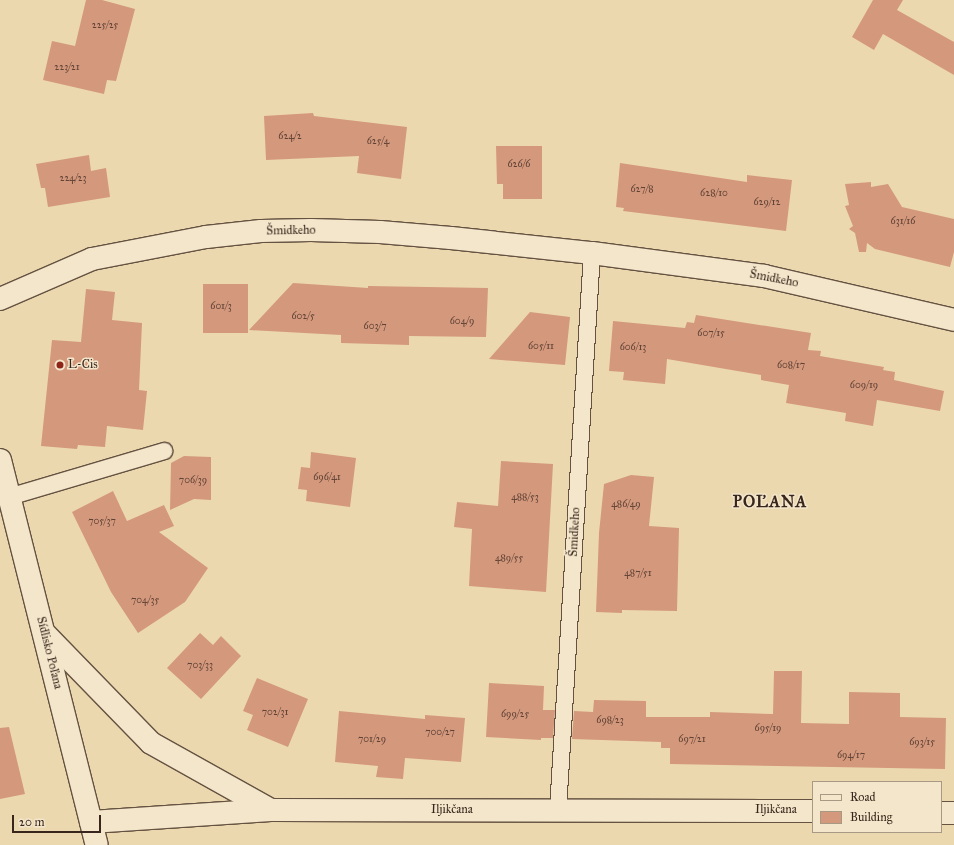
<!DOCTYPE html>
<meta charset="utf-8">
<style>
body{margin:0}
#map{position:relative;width:954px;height:845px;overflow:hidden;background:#ecd8af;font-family:"IM FELL Great Primer",serif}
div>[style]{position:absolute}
.building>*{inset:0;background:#d4987d;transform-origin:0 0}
.roads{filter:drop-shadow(1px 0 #655241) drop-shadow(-1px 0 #655241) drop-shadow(0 1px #655241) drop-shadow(0 -1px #655241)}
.service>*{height:16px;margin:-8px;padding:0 8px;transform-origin:8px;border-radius:8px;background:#f3e6cb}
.minor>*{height:22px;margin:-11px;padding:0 11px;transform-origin:11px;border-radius:11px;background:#f3e6cb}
.dots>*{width:11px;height:11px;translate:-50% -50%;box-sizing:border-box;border:2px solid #f3e6cb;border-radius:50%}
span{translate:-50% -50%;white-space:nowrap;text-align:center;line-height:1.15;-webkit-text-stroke:3px #f3e6cb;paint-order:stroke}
.number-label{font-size:10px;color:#5f4234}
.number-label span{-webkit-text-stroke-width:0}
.street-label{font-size:12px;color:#38261c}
.poi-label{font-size:12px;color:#38261c}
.left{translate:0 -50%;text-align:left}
.district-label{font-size:16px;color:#38261c;font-weight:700;letter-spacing:1px}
.legend{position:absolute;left:812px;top:781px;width:130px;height:52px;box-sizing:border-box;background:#f3e6cb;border:1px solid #a89985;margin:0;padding:5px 7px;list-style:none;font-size:12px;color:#38261c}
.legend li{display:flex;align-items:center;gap:8px;height:20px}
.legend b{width:20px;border:1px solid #a89985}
.scale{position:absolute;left:12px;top:815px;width:89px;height:18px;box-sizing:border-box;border:2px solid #38261c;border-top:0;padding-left:5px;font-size:12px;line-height:14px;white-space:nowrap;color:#38261c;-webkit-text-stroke:3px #f3e6cb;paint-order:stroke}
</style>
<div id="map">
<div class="building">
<i style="clip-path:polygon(86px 0,102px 0,135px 9px,116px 81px,107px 80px,104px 94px,43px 80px,52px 41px,75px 46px)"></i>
<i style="clip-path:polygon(873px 0,903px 0,897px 10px,954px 42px,954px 75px,883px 34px,874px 50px,852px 37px)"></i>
<i style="clip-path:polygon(313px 113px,314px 116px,407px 127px,401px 179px,357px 173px,359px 156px,266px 160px,264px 116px)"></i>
<i style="clip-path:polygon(496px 146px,542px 146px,542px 199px,503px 199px,503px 184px,497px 184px)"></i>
<i style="clip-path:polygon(89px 155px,91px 171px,106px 168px,110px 197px,48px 207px,45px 188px,41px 188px,36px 164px)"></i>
<i style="clip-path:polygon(620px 163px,747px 182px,747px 175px,792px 180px,786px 231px,623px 211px,624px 208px,616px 207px)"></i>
<i style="clip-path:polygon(871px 182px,871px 187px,888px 184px,902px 207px,954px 219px,954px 252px,950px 267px,875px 249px,867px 243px,866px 252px,859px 252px,855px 233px,849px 229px,853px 226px,845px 206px,849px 205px,845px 184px)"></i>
<i style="clip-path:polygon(293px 283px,368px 288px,368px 286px,488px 288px,486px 337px,409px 336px,409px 345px,341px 343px,341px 335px,249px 330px)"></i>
<i style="left:203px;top:284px;width:45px;height:49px"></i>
<i style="clip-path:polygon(86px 289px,115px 292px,112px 320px,142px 323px,139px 390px,147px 391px,143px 430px,107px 426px,105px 447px,78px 445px,77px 449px,41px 446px,52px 340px,81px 342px)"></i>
<i style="clip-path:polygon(530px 312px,570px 317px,565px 365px,489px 359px)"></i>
<i style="clip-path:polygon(696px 315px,811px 333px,808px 350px,821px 351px,820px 356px,884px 367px,883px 370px,895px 372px,894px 380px,944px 391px,940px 411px,877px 400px,873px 426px,845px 421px,846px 413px,786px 403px,789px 385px,761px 380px,761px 375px,667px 359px,665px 384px,623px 380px,624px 372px,609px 371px,613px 321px,685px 328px,687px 322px,694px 323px)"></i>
<i style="clip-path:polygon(311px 452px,356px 458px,350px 507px,306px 501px,307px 490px,298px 489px,301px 467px,310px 468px)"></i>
<i style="clip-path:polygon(184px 456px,211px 457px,211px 500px,194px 499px,170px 510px,171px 463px)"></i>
<i style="clip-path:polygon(501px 461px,553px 464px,546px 592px,469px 586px,472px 529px,454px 527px,457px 502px,498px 506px)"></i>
<i style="clip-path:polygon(631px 475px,654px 477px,649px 526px,679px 528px,677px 611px,622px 610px,622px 613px,596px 612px,599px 533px,604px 484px)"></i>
<i style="clip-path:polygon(113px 491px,127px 521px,164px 505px,174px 526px,159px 532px,208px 568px,185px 602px,138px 633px,111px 592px,72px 512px)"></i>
<i style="clip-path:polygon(200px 633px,213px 645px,221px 636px,241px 656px,201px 699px,167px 668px)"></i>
<i style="clip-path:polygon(774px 671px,802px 671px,801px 723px,849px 724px,849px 692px,900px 693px,900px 717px,946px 718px,945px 769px,670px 764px,670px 748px,661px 748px,661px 742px,572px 739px,574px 711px,593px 712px,594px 700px,646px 701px,646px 717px,710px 717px,710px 712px,773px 714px)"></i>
<i style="clip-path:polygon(257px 678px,308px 699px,288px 747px,247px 730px,253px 715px,243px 711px)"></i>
<i style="clip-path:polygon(489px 683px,544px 686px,543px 710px,555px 710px,553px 738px,541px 738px,541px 740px,486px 737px)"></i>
<i style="clip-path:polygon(339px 711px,425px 719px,425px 715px,465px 718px,461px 762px,405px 758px,403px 779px,376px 777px,378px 766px,335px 762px)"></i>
<i style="clip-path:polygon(9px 727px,25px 794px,0 799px,0 728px)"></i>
</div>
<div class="roads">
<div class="service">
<i style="left:9px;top:497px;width:162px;rotate:-16.5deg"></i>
<i style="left:558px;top:810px;width:558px;rotate:-86.51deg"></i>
</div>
<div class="minor">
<i style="left:0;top:299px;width:100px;rotate:-23.5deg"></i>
<i style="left:92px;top:259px;width:116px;rotate:-10.9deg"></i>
<i style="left:206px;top:237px;width:55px;rotate:-6.2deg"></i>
<i style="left:261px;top:231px;width:50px;rotate:-1.1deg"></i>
<i style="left:311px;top:230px;width:69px;rotate:1.7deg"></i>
<i style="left:380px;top:232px;width:71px;rotate:4.8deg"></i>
<i style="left:451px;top:238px;width:142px;rotate:6.1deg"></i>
<i style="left:592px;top:253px;width:174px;rotate:7.6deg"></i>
<i style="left:764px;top:276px;width:195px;rotate:13deg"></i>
<i style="left:0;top:460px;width:397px;rotate:75.9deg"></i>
<i style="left:44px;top:633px;width:153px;rotate:45.8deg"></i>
<i style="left:151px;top:743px;width:137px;rotate:29.2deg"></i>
<i style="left:941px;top:813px;width:13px"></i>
<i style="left:91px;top:822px;width:180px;rotate:-3.8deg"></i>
<i style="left:271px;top:810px;width:542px;rotate:0.11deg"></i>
</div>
</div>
<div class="dots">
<i style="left:60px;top:365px;background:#8f2418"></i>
</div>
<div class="number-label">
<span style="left:105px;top:26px">225/25</span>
<span style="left:67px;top:68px">223/21</span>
<span style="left:290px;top:137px">624/2</span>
<span style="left:378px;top:142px">625/4</span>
<span style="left:519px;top:165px">626/6</span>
<span style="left:73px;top:179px">224/23</span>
<span style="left:642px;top:190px">627/8</span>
<span style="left:714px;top:194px">628/10</span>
<span style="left:767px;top:203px">629/12</span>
<span style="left:903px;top:222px">631/16</span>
<span style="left:221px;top:307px">601/3</span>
<span style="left:303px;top:317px">602/5</span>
<span style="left:462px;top:322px">604/9</span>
<span style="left:375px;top:327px">603/7</span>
<span style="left:711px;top:334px">607/15</span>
<span style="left:541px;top:347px">605/11</span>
<span style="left:633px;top:348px">606/13</span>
<span style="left:791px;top:366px">608/17</span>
<span style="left:864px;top:386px">609/19</span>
<span style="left:327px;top:478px">696/41</span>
<span style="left:193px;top:481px">706/39</span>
<span style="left:525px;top:498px">488/53</span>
<span style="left:626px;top:505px">486/49</span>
<span style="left:102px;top:522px">705/37</span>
<span style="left:509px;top:559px">489/55</span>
<span style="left:638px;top:574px">487/51</span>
<span style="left:145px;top:601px">704/35</span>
<span style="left:200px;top:666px">703/33</span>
<span style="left:275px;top:713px">702/31</span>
<span style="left:515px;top:715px">699/25</span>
<span style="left:610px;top:721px">698/23</span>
<span style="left:768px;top:729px">695/19</span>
<span style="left:440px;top:733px">700/27</span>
<span style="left:372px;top:740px">701/29</span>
<span style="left:692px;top:740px">697/21</span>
<span style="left:922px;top:743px">693/15</span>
<span style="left:851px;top:756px">694/17</span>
</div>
<div class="street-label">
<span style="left:291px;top:231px;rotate:-1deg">Šmidkeho</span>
<span style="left:774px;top:279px;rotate:11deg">Šmidkeho</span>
<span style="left:575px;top:532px;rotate:-87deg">Šmidkeho</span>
<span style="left:49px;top:653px;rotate:76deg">Sídlisko Poľana</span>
<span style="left:452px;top:810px">Iljikčana</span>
<span style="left:776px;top:810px">Iljikčana</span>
</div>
<div class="poi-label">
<span class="left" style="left:68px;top:365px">L-Cis</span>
</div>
<div class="district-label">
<span style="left:770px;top:502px">POĽANA</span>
</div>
<ul class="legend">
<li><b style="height:5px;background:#f3e6cb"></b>Road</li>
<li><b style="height:11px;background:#d4987d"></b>Building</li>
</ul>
<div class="scale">20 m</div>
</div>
